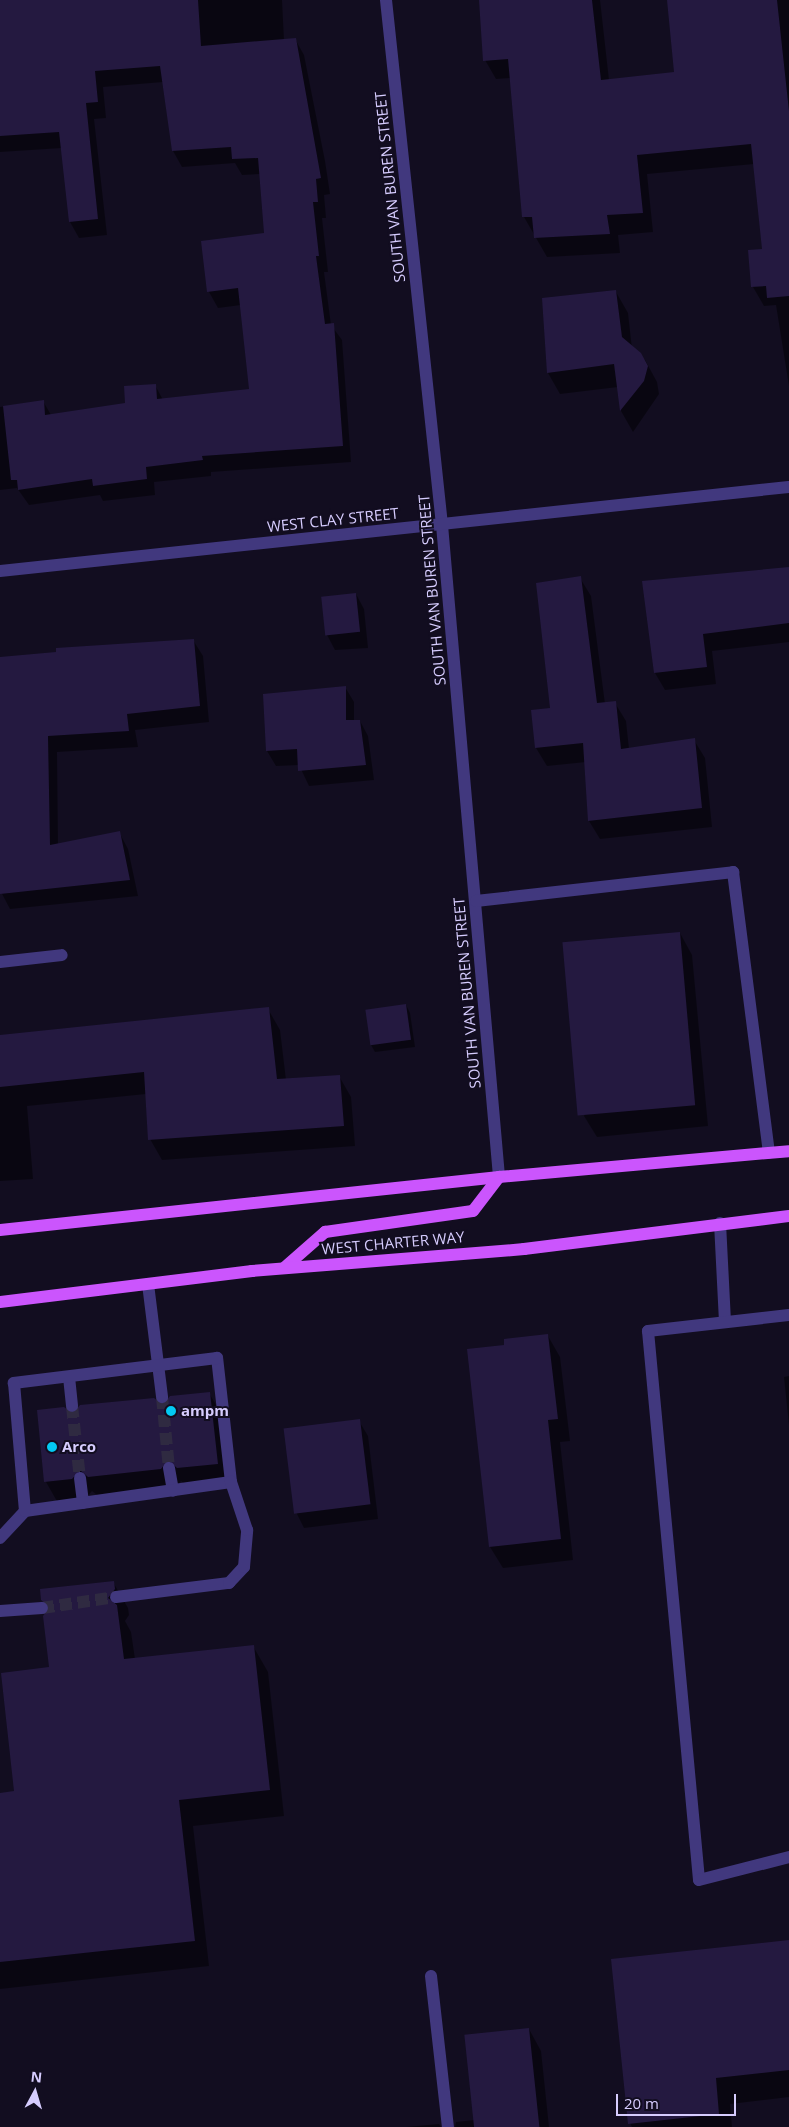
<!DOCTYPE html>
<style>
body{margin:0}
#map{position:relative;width:789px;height:2127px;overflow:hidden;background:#120d20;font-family:"Open Sans",sans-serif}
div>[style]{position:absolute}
.shadow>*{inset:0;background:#0007}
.building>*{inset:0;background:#241940;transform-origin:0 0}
.minor-tunnel>*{height:12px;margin-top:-6px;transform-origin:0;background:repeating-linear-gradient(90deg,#2f2a41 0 12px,transparent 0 18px)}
.minor>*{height:12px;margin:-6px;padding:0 6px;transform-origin:6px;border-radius:6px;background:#41387e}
.major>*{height:12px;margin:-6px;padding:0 6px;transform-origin:6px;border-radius:6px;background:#cb55fd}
.dots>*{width:14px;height:14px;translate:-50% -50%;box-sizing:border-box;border:2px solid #120d20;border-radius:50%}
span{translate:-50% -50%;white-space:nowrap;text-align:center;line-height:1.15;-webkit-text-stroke:4px #120d20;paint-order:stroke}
.street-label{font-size:15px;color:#d6ccfe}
.poi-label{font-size:15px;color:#d6ccfe;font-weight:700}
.left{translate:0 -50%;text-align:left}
.north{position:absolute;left:10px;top:2067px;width:50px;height:50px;-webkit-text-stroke:4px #120d20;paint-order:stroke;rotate:6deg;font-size:14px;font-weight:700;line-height:20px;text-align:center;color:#d6ccfe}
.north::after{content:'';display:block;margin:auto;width:18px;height:22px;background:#d6ccfe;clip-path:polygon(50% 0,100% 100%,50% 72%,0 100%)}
.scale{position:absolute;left:616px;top:2094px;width:120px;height:22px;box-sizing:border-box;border:2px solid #d6ccfe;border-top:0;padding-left:6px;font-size:15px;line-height:18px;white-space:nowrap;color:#d6ccfe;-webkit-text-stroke:4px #120d20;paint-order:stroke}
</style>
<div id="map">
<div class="shadow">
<i style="clip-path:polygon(0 0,282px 0,284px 40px,295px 39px,304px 55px,325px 161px,330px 194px,324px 195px,326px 218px,322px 218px,328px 272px,324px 272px,331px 325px,342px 340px,351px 462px,211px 472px,211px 476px,154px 482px,155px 495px,103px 501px,100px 495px,29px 505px,17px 488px,0 490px,0 407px,43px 401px,51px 415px,126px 404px,155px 385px,163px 400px,251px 390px,241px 305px,218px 308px,209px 292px,265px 234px,260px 174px,242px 175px,235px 163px,182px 167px,173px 151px,163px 82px,103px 87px,106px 118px,94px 119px,107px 235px,79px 238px,70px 222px,62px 148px,0 152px)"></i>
<i style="clip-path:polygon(480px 0,600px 0,609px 80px,676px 74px,668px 0,789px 0,789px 386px,776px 305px,764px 306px,753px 287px,750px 251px,763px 250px,754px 164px,647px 174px,653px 232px,618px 235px,620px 253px,547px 257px,524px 217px,511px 78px,496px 79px,485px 60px)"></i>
<i style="clip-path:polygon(616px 292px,628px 313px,632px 349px,645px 360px,657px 382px,659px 394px,633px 432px,621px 411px,618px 387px,560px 394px,548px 373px)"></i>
<i style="clip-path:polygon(789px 568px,789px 642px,712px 651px,716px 684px,665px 690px,655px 673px,643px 582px)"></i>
<i style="clip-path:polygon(580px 578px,591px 596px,605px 704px,615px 703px,626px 721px,629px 749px,694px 740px,705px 758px,712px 827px,600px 839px,589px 821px,586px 762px,547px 766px,536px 748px,551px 709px)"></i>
<i style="clip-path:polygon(356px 594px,364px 609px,368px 648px,335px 650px,327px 635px,323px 598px)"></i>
<i style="clip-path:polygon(193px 640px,203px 656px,209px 722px,135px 730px,138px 747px,57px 752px,58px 845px,119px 832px,128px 849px,138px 896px,10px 909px,0 890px,0 658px)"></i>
<i style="clip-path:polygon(345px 687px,354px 702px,354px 721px,360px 721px,368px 736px,374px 780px,309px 786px,299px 765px,276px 766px,267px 751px)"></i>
<i style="clip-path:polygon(680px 933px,692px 955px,708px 1126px,597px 1137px,584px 1116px)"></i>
<i style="clip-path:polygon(406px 1005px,410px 1013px,415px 1047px,375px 1052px,371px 1045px)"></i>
<i style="clip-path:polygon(268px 1009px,280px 1030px,286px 1080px,339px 1076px,351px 1097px,355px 1146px,162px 1160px,150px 1139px,146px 1094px,27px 1106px,33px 1179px,0 1181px,0 1037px)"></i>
<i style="clip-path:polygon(548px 1336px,560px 1357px,570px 1441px,560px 1442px,573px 1560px,503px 1568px,490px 1547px,469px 1350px,505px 1346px)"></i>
<i style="clip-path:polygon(789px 1376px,789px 1425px,784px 1377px)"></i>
<i style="clip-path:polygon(209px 1393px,222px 1415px,229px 1485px,191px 1489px,181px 1481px,173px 1491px,102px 1499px,92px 1491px,84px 1500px,58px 1503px,46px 1482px,74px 1416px,163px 1407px)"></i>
<i style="clip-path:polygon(359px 1421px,368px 1436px,378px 1519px,304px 1528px,296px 1512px)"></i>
<i style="clip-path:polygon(113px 1582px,128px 1608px,129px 1615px,125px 1621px,131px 1632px,135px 1659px,253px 1646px,268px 1672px,284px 1816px,193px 1826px,209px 1966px,0 1989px,0 1794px,16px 1792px,50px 1668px,49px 1611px,42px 1600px)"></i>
<i style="clip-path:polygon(789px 1941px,789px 2097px,730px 2104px,732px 2127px,632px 2127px,630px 2123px)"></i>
<i style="clip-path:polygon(529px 2029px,541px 2051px,549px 2127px,455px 2127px,456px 2122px,474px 2120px)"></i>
<i style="clip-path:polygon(439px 2124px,441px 2127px,406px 2127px)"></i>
</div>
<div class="building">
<i style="clip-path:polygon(0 0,198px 0,201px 46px,296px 38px,321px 178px,316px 179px,318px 202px,313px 202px,319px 256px,316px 256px,325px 324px,334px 323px,343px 446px,202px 456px,203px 460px,146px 467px,147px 479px,93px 486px,92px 479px,18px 490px,17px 480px,11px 480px,3px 406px,44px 400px,45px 415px,125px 403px,124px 386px,156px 384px,157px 399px,249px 389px,238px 288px,207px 292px,201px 241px,264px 233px,258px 158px,232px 159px,231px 147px,172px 151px,160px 66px,95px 71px,98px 102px,86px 103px,98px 219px,69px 222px,59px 132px,0 136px)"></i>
<i style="clip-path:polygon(479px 0,592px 0,601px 80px,674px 72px,667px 0,777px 0,789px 111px,789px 296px,767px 298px,766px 286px,751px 287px,748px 250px,762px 249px,751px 144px,637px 155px,643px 213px,607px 215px,610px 234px,534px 238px,532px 217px,522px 217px,508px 59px,483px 61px)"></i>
<i style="clip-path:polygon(616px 290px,622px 337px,641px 353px,648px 366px,644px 381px,620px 411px,614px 364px,547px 373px,542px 298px)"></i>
<i style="clip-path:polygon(789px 567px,789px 623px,703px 634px,707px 667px,654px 673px,642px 581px)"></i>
<i style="clip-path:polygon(581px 576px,597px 703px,616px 701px,621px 749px,695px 738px,702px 808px,588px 821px,583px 743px,535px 748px,531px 710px,550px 708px,536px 583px)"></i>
<i style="left:356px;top:593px;width:39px;height:35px;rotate:84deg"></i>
<i style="clip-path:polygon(194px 639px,200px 706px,127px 714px,129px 731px,48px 736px,50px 845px,120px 831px,130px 880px,0 894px,0 657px,56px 652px,56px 648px)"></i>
<i style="clip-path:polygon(346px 686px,346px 720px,360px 720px,366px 765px,298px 771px,297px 749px,266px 751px,263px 694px)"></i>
<i style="left:680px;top:932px;width:174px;height:118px;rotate:85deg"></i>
<i style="left:406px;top:1004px;width:36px;height:41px;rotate:82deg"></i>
<i style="clip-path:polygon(269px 1007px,277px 1079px,340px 1075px,344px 1126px,148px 1140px,144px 1072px,0 1087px,0 1035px)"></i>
<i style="clip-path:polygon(548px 1334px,558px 1419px,548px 1420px,561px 1539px,489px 1547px,467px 1349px,504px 1345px,504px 1339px)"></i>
<i style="clip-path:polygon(210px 1392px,218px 1464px,177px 1468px,168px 1460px,161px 1469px,88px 1477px,80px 1470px,72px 1479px,44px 1482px,37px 1410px,64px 1407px,73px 1414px,80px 1405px,154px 1398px,163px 1405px,170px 1396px)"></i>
<i style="left:360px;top:1419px;width:86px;height:77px;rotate:83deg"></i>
<i style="clip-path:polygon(114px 1581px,115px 1589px,108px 1598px,117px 1605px,124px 1659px,254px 1645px,270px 1790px,179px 1800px,195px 1941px,0 1962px,0 1793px,14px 1791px,1px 1673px,49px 1667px,43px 1616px,50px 1607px,41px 1600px,40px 1589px)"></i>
<i style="clip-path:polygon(789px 1940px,789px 2070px,716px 2078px,719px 2114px,628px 2124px,611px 1959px)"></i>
<i style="left:529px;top:2028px;width:100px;height:65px;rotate:84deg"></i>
</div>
<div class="minor-tunnel">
<i style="left:162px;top:1397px;width:71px;rotate:84.4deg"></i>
<i style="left:72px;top:1406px;width:72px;rotate:83.7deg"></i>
<i style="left:42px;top:1608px;width:75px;rotate:-8.5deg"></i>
</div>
<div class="minor">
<i style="left:386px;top:0;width:528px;rotate:83.91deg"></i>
<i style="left:442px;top:525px;width:654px;rotate:85deg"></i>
<i style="left:0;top:571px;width:793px;rotate:-6.08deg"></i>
<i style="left:476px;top:901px;width:259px;rotate:-6.4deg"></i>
<i style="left:733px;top:872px;width:283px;rotate:82.7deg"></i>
<i style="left:0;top:962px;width:62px;rotate:-6.4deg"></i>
<i style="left:720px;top:1223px;width:99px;rotate:87.1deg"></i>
<i style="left:148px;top:1284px;width:114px;rotate:82.9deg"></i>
<i style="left:789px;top:1315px;width:142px;rotate:173.5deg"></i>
<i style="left:648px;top:1331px;width:551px;rotate:84.69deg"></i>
<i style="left:699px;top:1880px;width:93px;rotate:-14.3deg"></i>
<i style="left:69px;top:1377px;width:29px;rotate:84deg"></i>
<i style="left:169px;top:1468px;width:23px;rotate:80deg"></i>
<i style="left:80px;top:1478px;width:25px;rotate:83deg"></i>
<i style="left:0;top:1538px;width:37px;rotate:-47deg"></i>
<i style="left:25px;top:1511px;width:208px;rotate:-8deg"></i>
<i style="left:231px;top:1482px;width:125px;rotate:-96.4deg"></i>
<i style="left:217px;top:1358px;width:205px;rotate:173deg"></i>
<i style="left:14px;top:1383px;width:128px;rotate:85.1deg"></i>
<i style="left:116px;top:1597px;width:114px;rotate:-7.1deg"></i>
<i style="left:229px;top:1583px;width:22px;rotate:-47deg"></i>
<i style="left:244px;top:1567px;width:37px;rotate:-85deg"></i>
<i style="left:247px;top:1530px;width:51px;rotate:-108.4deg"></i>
<i style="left:0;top:1611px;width:42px;rotate:-4.1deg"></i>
<i style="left:431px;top:1976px;width:152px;rotate:83.6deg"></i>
</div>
<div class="major">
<i style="left:0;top:1230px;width:502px;rotate:-6.06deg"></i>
<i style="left:499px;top:1177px;width:291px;rotate:-5.1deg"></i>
<i style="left:284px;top:1268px;width:55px;rotate:-41.3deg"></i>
<i style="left:325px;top:1232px;width:149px;rotate:-8.1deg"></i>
<i style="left:473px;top:1211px;width:43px;rotate:-52.6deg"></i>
<i style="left:0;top:1302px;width:254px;rotate:-7deg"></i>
<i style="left:252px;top:1271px;width:273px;rotate:-4.6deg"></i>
<i style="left:524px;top:1249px;width:267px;rotate:-7.1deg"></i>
</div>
<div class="dots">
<i style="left:171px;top:1411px;background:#03c9f3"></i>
<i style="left:52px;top:1447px;background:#03c9f3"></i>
</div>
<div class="street-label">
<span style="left:390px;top:187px;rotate:-96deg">SOUTH VAN BUREN STREET</span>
<span style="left:333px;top:520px;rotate:-6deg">WEST CLAY STREET</span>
<span style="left:432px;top:590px;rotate:-95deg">SOUTH VAN BUREN STREET</span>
<span style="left:467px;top:993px;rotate:-95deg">SOUTH VAN BUREN STREET</span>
<span style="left:393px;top:1243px;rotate:-5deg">WEST CHARTER WAY</span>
</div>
<div class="poi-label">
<span class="left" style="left:181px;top:1411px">ampm</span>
<span class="left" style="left:62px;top:1447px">Arco</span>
</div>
<div class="north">N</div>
<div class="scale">20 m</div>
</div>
